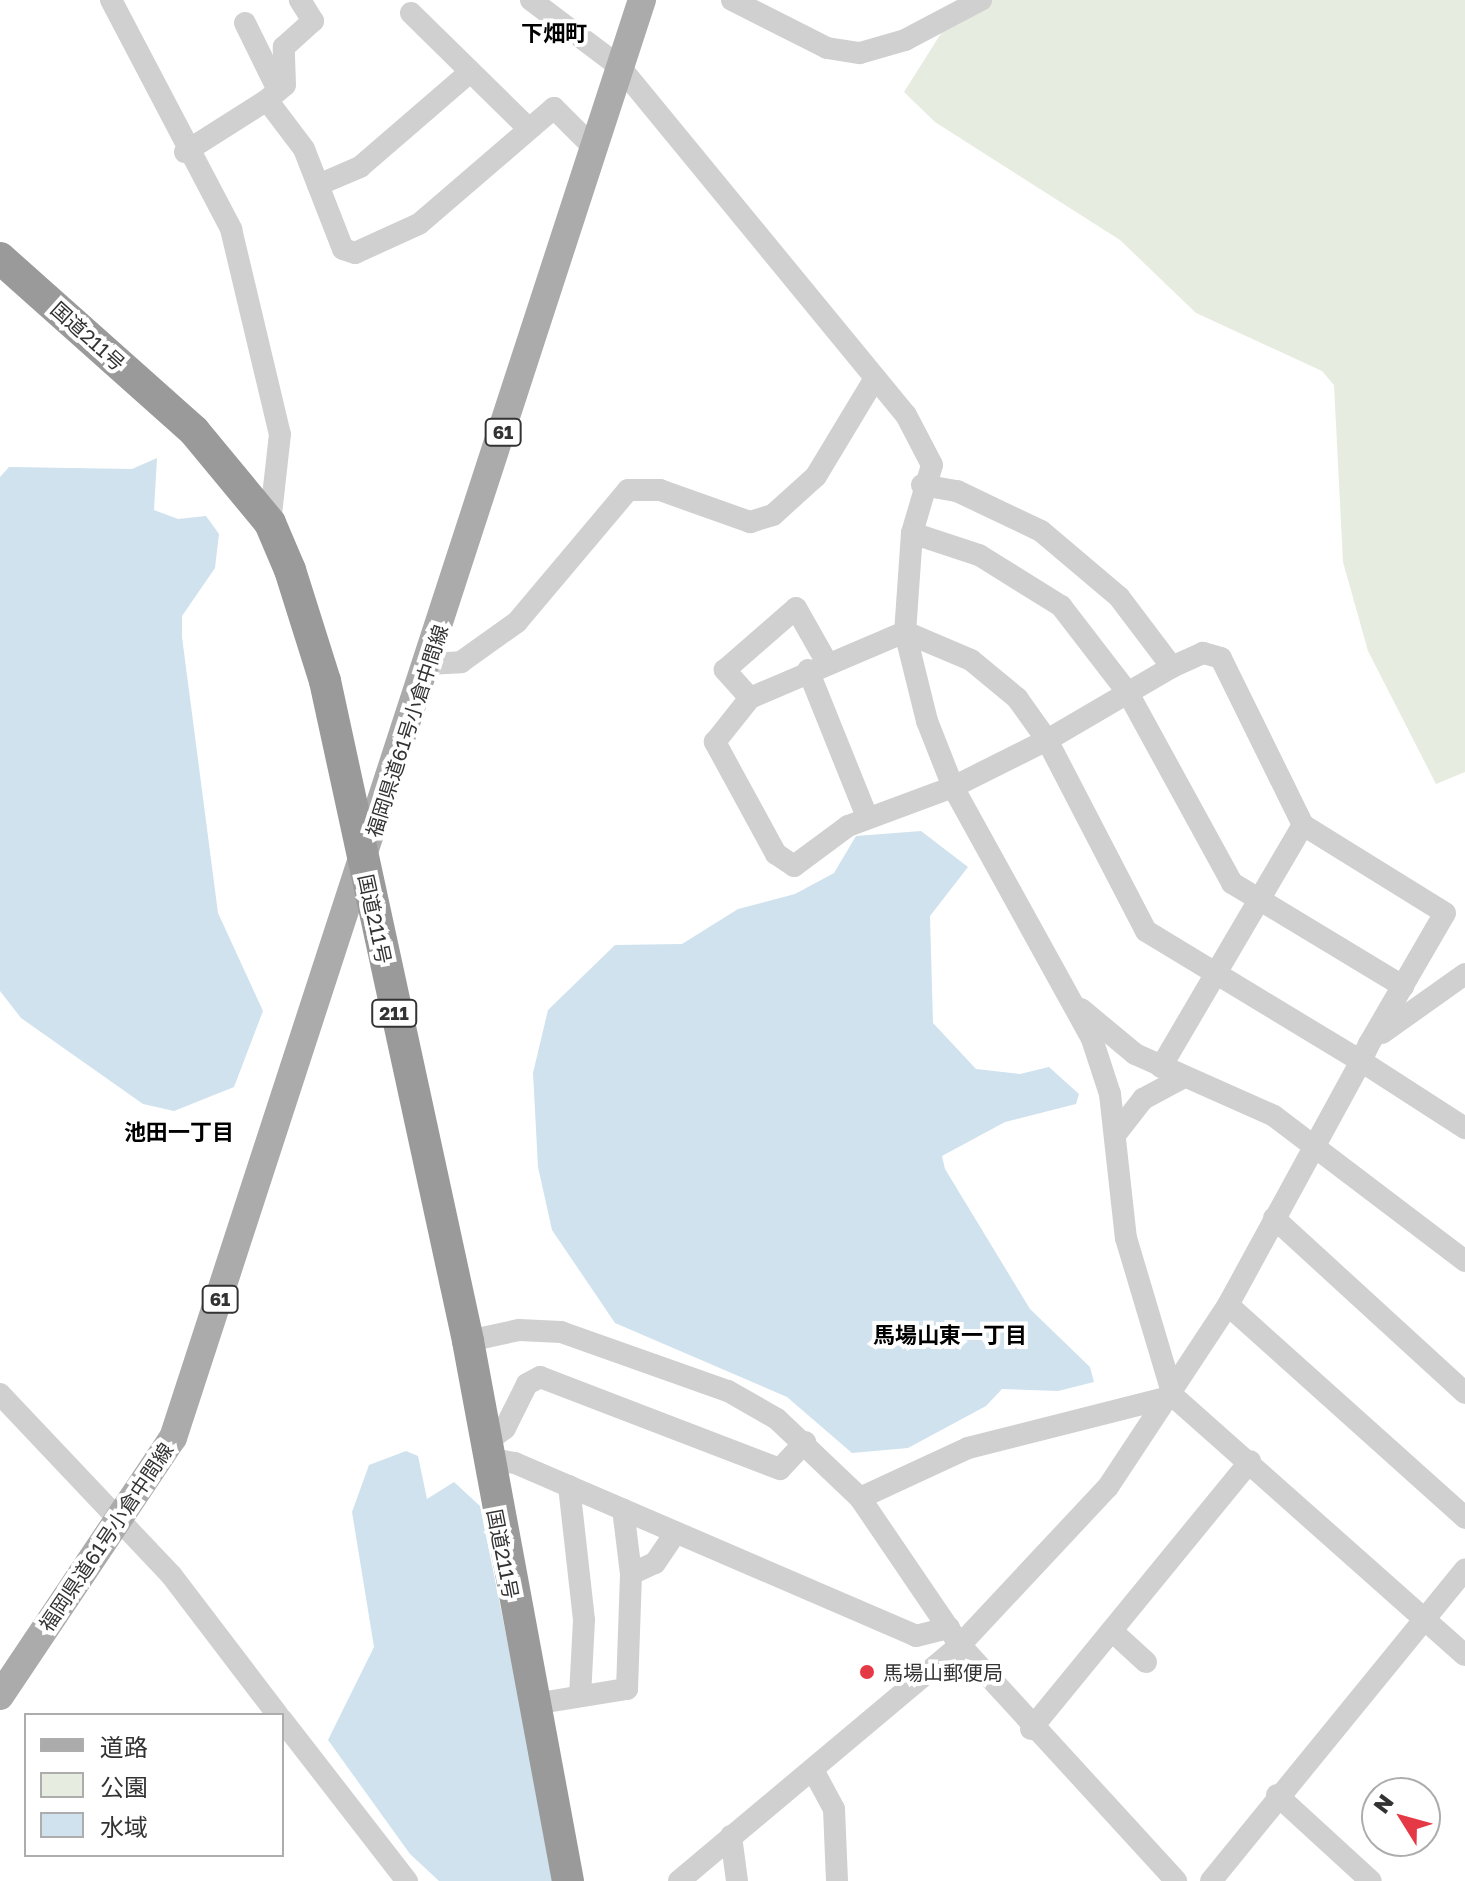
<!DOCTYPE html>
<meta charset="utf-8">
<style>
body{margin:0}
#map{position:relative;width:1465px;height:1881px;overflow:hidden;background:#fff;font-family:"Golos Text","Noto Sans JP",sans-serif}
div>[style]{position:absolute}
.green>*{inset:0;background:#e6ecdf}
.water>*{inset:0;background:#cfe2ee}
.minor>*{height:22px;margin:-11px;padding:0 11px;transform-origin:11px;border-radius:11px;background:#d0d0d0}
.major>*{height:28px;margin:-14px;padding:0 14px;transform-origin:14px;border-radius:14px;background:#ababab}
.highway>*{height:32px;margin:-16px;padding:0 16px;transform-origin:16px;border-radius:16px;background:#9a9a9a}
.dots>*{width:22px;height:22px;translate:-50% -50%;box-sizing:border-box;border:4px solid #fff;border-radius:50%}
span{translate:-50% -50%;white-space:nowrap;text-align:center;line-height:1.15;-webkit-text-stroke:8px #fff;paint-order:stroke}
.shield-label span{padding:2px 6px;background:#fff;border:2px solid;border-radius:6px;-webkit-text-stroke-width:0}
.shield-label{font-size:18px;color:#333;font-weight:700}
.street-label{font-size:20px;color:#333}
.poi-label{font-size:20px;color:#333}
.left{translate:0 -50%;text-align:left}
.neighbourhood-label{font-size:22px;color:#000;font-weight:700}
.legend{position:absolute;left:24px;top:1713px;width:260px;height:144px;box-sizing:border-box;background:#fff;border:2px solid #adadad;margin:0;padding:10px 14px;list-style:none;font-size:24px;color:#333}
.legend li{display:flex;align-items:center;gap:16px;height:40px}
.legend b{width:40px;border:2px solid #adadad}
.north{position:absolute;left:1361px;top:1777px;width:80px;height:80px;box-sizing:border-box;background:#fff;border:2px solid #adadad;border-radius:50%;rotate:307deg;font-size:22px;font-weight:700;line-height:32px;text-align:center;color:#333}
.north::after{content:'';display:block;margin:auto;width:28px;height:36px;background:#e63946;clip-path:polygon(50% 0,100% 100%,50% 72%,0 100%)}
</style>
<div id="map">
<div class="green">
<i style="clip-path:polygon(976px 0,1465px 0,1465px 772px,1436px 784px,1368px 651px,1343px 562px,1334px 385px,1322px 371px,1196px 313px,1120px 240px,935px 122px,904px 92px,940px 35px)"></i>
</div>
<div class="water">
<i style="clip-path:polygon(157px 458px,154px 510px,178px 519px,206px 516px,219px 534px,215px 568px,182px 616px,182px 637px,218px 913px,263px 1011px,234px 1087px,174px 1111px,143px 1104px,21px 1018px,0 991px,0 477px,9px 467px,132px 469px)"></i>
<i style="clip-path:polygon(921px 831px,968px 867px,930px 916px,933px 1023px,976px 1069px,1020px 1074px,1049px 1067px,1079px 1094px,1076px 1104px,1005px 1122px,942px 1156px,945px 1169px,1030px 1309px,1090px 1367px,1094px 1382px,1058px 1391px,1002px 1389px,986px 1406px,908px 1448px,852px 1453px,787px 1397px,615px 1323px,552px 1230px,538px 1167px,533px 1073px,548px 1010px,615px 945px,682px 944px,738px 909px,795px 894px,834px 873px,856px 836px)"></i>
<i style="clip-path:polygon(406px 1451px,418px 1456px,427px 1499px,454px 1482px,480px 1506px,556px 1881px,439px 1881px,410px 1854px,328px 1740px,374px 1647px,352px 1512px,369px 1465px)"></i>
</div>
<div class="minor">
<i style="left:111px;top:0;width:259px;rotate:62.3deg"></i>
<i style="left:231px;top:229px;width:211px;rotate:76.6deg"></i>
<i style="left:280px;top:434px;width:90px;rotate:96.4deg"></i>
<i style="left:531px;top:0;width:111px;rotate:37deg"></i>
<i style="left:620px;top:67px;width:450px;rotate:50.6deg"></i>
<i style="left:906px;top:415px;width:56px;rotate:62.5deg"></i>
<i style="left:932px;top:465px;width:71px;rotate:106.4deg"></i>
<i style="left:912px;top:533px;width:99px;rotate:94deg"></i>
<i style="left:905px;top:632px;width:92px;rotate:76.1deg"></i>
<i style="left:927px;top:721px;width:71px;rotate:68.5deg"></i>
<i style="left:953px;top:787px;width:288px;rotate:61.1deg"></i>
<i style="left:1092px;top:1039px;width:58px;rotate:71.9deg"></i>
<i style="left:1110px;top:1094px;width:145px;rotate:83.7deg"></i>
<i style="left:1126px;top:1238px;width:165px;rotate:73.4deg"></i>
<i style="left:1173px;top:1396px;width:390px;rotate:41.6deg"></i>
<i style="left:732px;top:0;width:106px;rotate:26.8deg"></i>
<i style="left:827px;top:48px;width:33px;rotate:9deg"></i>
<i style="left:860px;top:53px;width:47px;rotate:-16.1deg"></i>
<i style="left:905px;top:40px;width:86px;rotate:-27.8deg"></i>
<i style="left:411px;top:13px;width:165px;rotate:44.5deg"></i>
<i style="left:245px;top:23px;width:75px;rotate:63.8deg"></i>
<i style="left:267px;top:100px;width:23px;rotate:-40deg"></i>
<i style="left:285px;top:85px;width:38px;rotate:-92deg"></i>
<i style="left:284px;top:47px;width:39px;rotate:-42deg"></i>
<i style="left:313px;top:21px;width:25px;rotate:-122deg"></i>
<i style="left:185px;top:152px;width:97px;rotate:-32.4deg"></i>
<i style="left:267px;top:100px;width:61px;rotate:52.9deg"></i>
<i style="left:304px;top:149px;width:107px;rotate:68.7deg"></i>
<i style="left:343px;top:249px;width:13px;rotate:18deg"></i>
<i style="left:355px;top:253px;width:70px;rotate:-24.4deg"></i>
<i style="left:419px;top:224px;width:178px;rotate:-40.7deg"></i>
<i style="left:554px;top:108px;width:57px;rotate:45deg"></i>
<i style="left:318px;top:185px;width:46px;rotate:-23.2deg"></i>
<i style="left:360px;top:167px;width:145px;rotate:-40.8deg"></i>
<i style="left:922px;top:485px;width:36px;rotate:10deg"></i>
<i style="left:957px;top:491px;width:93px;rotate:25.5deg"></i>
<i style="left:1041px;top:531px;width:102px;rotate:40.2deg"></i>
<i style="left:1119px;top:597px;width:88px;rotate:52.9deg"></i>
<i style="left:912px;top:533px;width:71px;rotate:18.2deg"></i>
<i style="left:979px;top:555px;width:97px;rotate:31.9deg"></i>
<i style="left:1061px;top:606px;width:110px;rotate:52.4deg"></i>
<i style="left:1128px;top:693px;width:217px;rotate:61.3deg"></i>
<i style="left:1232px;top:883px;width:200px;rotate:31.1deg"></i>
<i style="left:428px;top:664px;width:33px;rotate:-3deg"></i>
<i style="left:461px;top:662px;width:69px;rotate:-35.5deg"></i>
<i style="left:517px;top:622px;width:172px;rotate:-49.9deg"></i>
<i style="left:628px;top:490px;width:32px"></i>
<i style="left:660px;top:490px;width:96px;rotate:19.6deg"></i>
<i style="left:750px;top:522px;width:24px;rotate:-17deg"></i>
<i style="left:773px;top:515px;width:58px;rotate:-42.2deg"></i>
<i style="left:816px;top:476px;width:112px;rotate:-58.9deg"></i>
<i style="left:808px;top:670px;width:158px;rotate:68.1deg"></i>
<i style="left:750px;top:698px;width:38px;rotate:-132deg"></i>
<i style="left:725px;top:670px;width:94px;rotate:-41.1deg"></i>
<i style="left:796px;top:608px;width:61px;rotate:60.5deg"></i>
<i style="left:1081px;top:1009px;width:70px;rotate:39.8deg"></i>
<i style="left:1135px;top:1054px;width:152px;rotate:24deg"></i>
<i style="left:1274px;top:1116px;width:240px;rotate:37.2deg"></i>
<i style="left:1382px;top:1033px;width:102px;rotate:-35.4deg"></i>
<i style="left:1161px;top:1067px;width:281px;rotate:-59.6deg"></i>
<i style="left:1115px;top:1135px;width:46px;rotate:-52.1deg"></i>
<i style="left:1143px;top:1099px;width:47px;rotate:-28.2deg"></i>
<i style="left:1274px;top:1218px;width:259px;rotate:42.5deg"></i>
<i style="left:1228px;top:1305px;width:319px;rotate:41.9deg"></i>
<i style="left:468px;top:1341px;width:52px;rotate:-12.2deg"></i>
<i style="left:519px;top:1330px;width:42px;rotate:2.7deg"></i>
<i style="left:561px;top:1332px;width:177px;rotate:19.5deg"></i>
<i style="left:728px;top:1391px;width:56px;rotate:29.7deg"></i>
<i style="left:777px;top:1419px;width:115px;rotate:43.6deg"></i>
<i style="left:860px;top:1498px;width:178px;rotate:55.8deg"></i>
<i style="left:960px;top:1645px;width:320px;rotate:47.5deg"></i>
<i style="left:0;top:1394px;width:250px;rotate:46.6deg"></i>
<i style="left:172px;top:1576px;width:175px;rotate:52.7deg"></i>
<i style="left:484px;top:1444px;width:26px;rotate:-37deg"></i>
<i style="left:505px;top:1428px;width:49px;rotate:-63.4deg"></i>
<i style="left:527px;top:1384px;width:15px;rotate:-28deg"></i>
<i style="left:540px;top:1377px;width:257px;rotate:21deg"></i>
<i style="left:780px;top:1469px;width:37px;rotate:-47deg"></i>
<i style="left:486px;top:1458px;width:29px;rotate:10deg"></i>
<i style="left:515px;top:1463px;width:437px;rotate:23.3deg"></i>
<i style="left:916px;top:1636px;width:34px;rotate:-14deg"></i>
<i style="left:569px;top:1486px;width:135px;rotate:83.6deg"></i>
<i style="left:584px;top:1620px;width:76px;rotate:93deg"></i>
<i style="left:860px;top:1498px;width:119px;rotate:-24.8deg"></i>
<i style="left:968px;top:1448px;width:211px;rotate:-14.2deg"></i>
<i style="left:631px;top:1574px;width:26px;rotate:-25deg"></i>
<i style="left:655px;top:1563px;width:37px;rotate:-56deg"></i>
<i style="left:1112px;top:1631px;width:46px;rotate:42.4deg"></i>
<i style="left:534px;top:1704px;width:94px;rotate:-9.2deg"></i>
<i style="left:627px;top:1689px;width:115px;rotate:-88deg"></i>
<i style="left:631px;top:1574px;width:65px;rotate:-97deg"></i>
<i style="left:282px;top:1720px;width:204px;rotate:52.2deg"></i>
<i style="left:1031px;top:1729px;width:346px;rotate:-50.7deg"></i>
<i style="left:813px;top:1770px;width:44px;rotate:61.7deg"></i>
<i style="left:834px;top:1809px;width:72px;rotate:87.6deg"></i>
<i style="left:1277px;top:1795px;width:127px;rotate:42.5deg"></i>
<i style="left:731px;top:1836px;width:45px;rotate:82.4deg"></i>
<i style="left:679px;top:1881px;width:367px;rotate:-40deg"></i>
<i style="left:960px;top:1645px;width:216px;rotate:-46.9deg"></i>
<i style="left:1108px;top:1487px;width:218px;rotate:-56.6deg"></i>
<i style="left:1228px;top:1305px;width:278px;rotate:-61.4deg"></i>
<i style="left:1361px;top:1061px;width:19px;rotate:-65deg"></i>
<i style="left:1369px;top:1044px;width:151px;rotate:-59.9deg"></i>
<i style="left:1445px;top:913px;width:167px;rotate:-148.2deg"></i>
<i style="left:1303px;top:825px;width:186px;rotate:-116.2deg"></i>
<i style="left:1221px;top:658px;width:19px;rotate:-164deg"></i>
<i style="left:1203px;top:653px;width:34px;rotate:156deg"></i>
<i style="left:1172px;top:667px;width:145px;rotate:149.7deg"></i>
<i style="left:1047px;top:740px;width:105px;rotate:153.4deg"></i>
<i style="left:953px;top:787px;width:112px;rotate:159.6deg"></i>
<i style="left:848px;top:826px;width:67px;rotate:143.5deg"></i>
<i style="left:794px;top:866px;width:22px;rotate:-146deg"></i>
<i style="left:776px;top:854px;width:128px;rotate:-118.6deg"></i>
<i style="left:715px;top:742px;width:56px;rotate:-51.5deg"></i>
<i style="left:750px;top:698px;width:168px;rotate:-23.1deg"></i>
<i style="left:905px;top:632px;width:72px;rotate:23deg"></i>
<i style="left:971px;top:660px;width:60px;rotate:39.6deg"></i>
<i style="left:1017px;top:698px;width:52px;rotate:54.5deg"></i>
<i style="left:1047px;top:740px;width:215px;rotate:62.6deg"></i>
<i style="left:1146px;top:931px;width:251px;rotate:31.2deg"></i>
<i style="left:1361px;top:1061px;width:124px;rotate:32.8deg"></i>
<i style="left:1211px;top:1881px;width:402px;rotate:-50.8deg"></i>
</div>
<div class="major">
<i style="left:0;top:1696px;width:311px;rotate:-56.2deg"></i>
<i style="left:173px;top:1438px;width:1513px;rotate:-71.94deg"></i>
</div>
<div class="highway">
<i style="left:0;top:258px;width:260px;rotate:41.7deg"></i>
<i style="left:194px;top:431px;width:119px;rotate:50.4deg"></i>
<i style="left:270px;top:523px;width:51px;rotate:66.9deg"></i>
<i style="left:290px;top:570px;width:116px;rotate:72.5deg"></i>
<i style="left:325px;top:681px;width:675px;rotate:77.77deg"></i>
<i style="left:468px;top:1341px;width:549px;rotate:79.51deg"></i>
</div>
<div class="dots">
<i style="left:867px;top:1672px;background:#e63946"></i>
</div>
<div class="shield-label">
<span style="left:503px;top:432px">61</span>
<span style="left:394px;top:1013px">211</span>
<span style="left:220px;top:1299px">61</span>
</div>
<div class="street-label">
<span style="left:88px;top:336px;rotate:42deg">国道211号</span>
<span style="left:407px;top:731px;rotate:-72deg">福岡県道61号小倉中間線</span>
<span style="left:375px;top:919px;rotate:78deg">国道211号</span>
<span style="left:106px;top:1537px;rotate:-56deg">福岡県道61号小倉中間線</span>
<span style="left:503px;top:1554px;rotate:79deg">国道211号</span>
</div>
<div class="poi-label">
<span class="left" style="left:883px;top:1672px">馬場山郵便局</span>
</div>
<div class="neighbourhood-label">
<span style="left:554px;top:33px">下畑町</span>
<span style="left:179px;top:1132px">池田一丁目</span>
<span style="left:950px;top:1335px">馬場山東一丁目</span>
</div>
<ul class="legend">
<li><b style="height:10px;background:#ababab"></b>道路</li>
<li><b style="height:22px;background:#e6ecdf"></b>公園</li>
<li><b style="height:22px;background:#cfe2ee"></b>水域</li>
</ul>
<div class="north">N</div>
</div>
